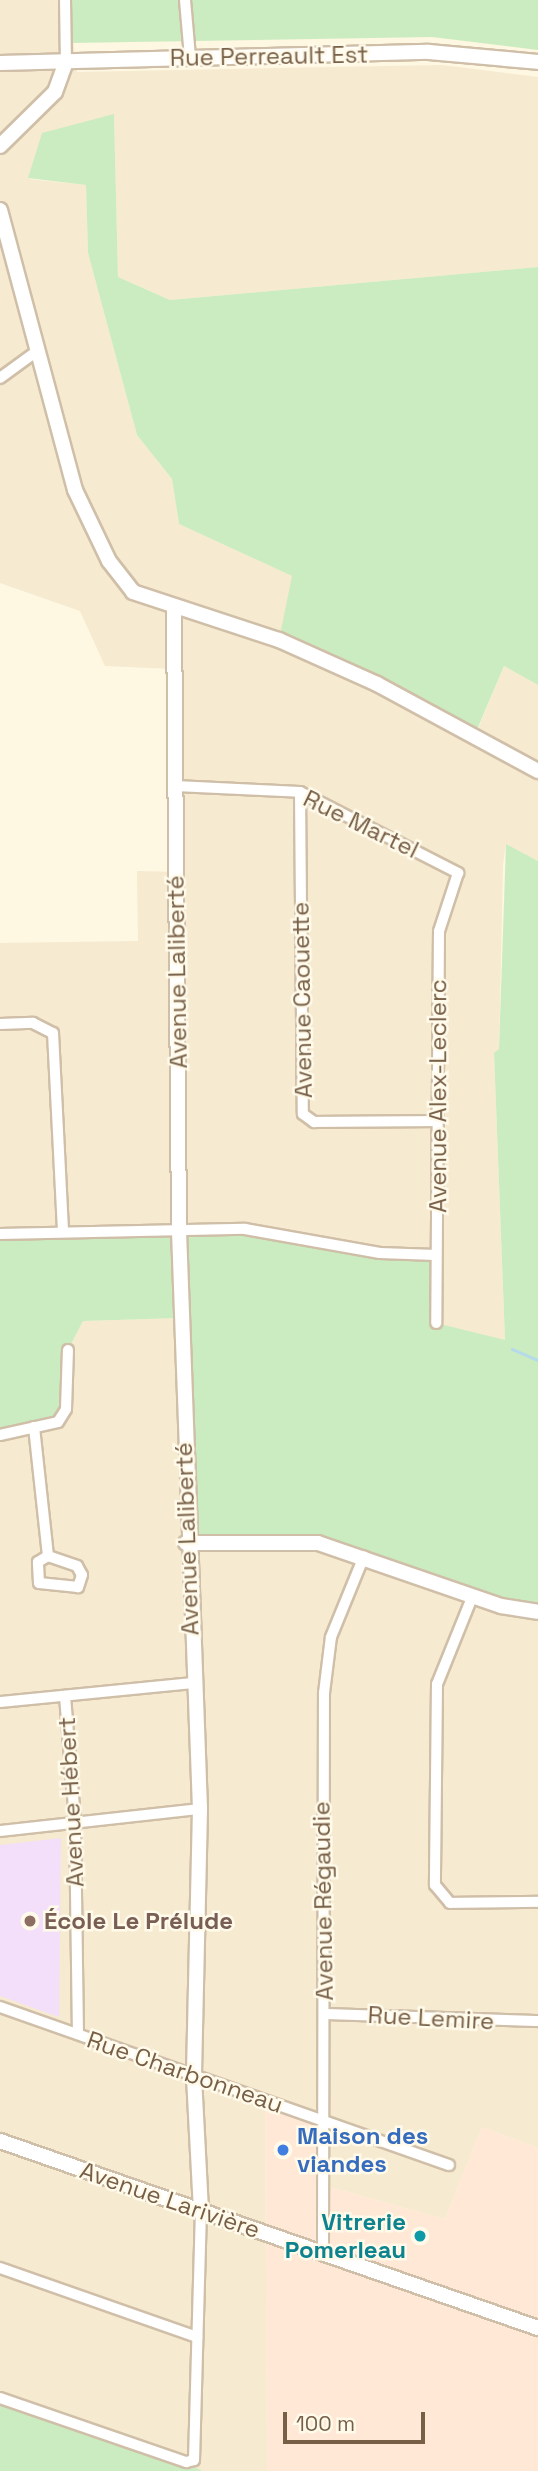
<!DOCTYPE html>
<meta charset="utf-8">
<style>
body{margin:0}
#map{position:relative;width:538px;height:2471px;overflow:hidden;background:#fef7e2;font-family:"Space Grotesk",sans-serif}
div>[style]{position:absolute}
.residential>*{inset:0;background:#f6ead0}
.commercial>*{inset:0;background:#ffe8d5}
.education>*{inset:0;background:#f4dffa}
.green>*{inset:0;background:#cbecc0}
.stream>*{height:2.5px;margin:-1.25px;padding:0 1.25px;transform-origin:1.25px;border-radius:1.25px;background:#b5dae9}
.roads{filter:drop-shadow(2px 0 #d0bfa8) drop-shadow(-2px 0 #d0bfa8) drop-shadow(0 2px #d0bfa8) drop-shadow(0 -2px #d0bfa8)}
.street>*{height:10px;margin:-5px;padding:0 5px;transform-origin:5px;border-radius:5px;background:#fff}
.secondary>*{height:14px;margin:-7px;padding:0 7px;transform-origin:7px;border-radius:7px;background:#fff}
.dots>*{width:19px;height:19px;translate:-50% -50%;box-sizing:border-box;border:4px solid #fffaea;border-radius:50%}
span{translate:-50% -50%;white-space:nowrap;text-align:center;line-height:1.15;-webkit-text-stroke:5px #fffaea;paint-order:stroke}
.street-label{font-size:24px;color:#775f47}
.education-label{font-size:24px;color:#785e54;font-weight:700}
.left{translate:0 -50%;text-align:left}
.shop-label{font-size:24px;color:#366cbe;font-weight:700}
.culture-label{font-size:24px;color:#0d838f;font-weight:700}
.right{translate:-100% -50%;text-align:right}
.scale{position:absolute;left:283px;top:2412px;width:142px;height:32px;box-sizing:border-box;border:4px solid #775f47;border-top:0;padding-left:9px;font-size:21px;line-height:24px;white-space:nowrap;color:#775f47;-webkit-text-stroke:5px #fffaea;paint-order:stroke}
</style>
<div id="map">
<div class="residential">
<i style="clip-path:polygon(0 0,68px 0,77px 72px,442px 65px,538px 77px,538px 267px,170px 300px,118px 277px,114px 114px,29px 179px,86px 185px,88px 253px,137px 435px,172px 479px,179px 524px,292px 576px,474px 738px,504px 666px,538px 685px,538px 861px,506px 844px,503px 865px,499px 1050px,494px 1053px,505px 1341px,0 1234px,0 943px,138px 941px,137px 871px,175px 872px,176px 669px,105px 666px,80px 611px,0 583px)"></i>
<i style="clip-path:polygon(181px 1318px,292px 1540px,538px 1612px,538px 2148px,482px 2127px,445px 2219px,322px 2185px,265px 2101px,267px 2471px,202px 2471px,0 2398px,0 1435px,68px 1350px,83px 1321px)"></i>
</div>
<div class="commercial">
<i style="clip-path:polygon(265px 2101px,320px 2119px,322px 2185px,445px 2219px,482px 2127px,538px 2148px,538px 2471px,267px 2471px)"></i>
</div>
<div class="education">
<i style="clip-path:polygon(61px 1838px,59px 2017px,0 1996px,0 1845px)"></i>
</div>
<div class="green">
<i style="clip-path:polygon(68px 0,538px 0,538px 50px,432px 37px,71px 43px)"></i>
<i style="clip-path:polygon(114px 114px,118px 277px,170px 300px,538px 267px,538px 685px,504px 666px,473px 739px,279px 640px,292px 576px,179px 524px,172px 479px,137px 435px,88px 253px,86px 185px,28px 178px,42px 133px)"></i>
<i style="clip-path:polygon(506px 844px,538px 861px,538px 1612px,337px 1548px,186px 1543px,181px 1318px,83px 1321px,68px 1350px,66px 1409px,58px 1422px,0 1435px,0 1234px,222px 1229px,436px 1255px,436px 1323px,505px 1340px,494px 1053px,499px 1049px)"></i>
<i style="clip-path:polygon(0 2398px,186px 2462px,202px 2471px,0 2471px)"></i>
</div>
<div class="stream">
<i style="left:512px;top:1349px;width:28px;rotate:23deg"></i>
</div>
<div class="roads">
<div class="street">
<i style="left:65px;top:0;width:62px;rotate:89.1deg"></i>
<i style="left:185px;top:0;width:57px;rotate:85deg"></i>
<i style="left:0;top:378px;width:46px;rotate:-36.1deg"></i>
<i style="left:175px;top:786px;width:125px;rotate:2.7deg"></i>
<i style="left:300px;top:792px;width:178px;rotate:27.1deg"></i>
<i style="left:458px;top:873px;width:61px;rotate:108.1deg"></i>
<i style="left:439px;top:931px;width:392px;rotate:90.4deg"></i>
<i style="left:300px;top:792px;width:322px;rotate:89.5deg"></i>
<i style="left:303px;top:1114px;width:14px;rotate:36deg"></i>
<i style="left:314px;top:1122px;width:123px;rotate:-0.5deg"></i>
<i style="left:0;top:1024px;width:33px;rotate:-2deg"></i>
<i style="left:33px;top:1023px;width:22px;rotate:27deg"></i>
<i style="left:53px;top:1033px;width:199px;rotate:87.1deg"></i>
<i style="left:0;top:1234px;width:245px;rotate:-1.2deg"></i>
<i style="left:245px;top:1229px;width:137px;rotate:10.1deg"></i>
<i style="left:380px;top:1253px;width:56px;rotate:2deg"></i>
<i style="left:34px;top:1427px;width:130px;rotate:83.8deg"></i>
<i style="left:0;top:1435px;width:59px;rotate:-12.6deg"></i>
<i style="left:58px;top:1422px;width:15px;rotate:-58deg"></i>
<i style="left:66px;top:1409px;width:59px;rotate:-88.1deg"></i>
<i style="left:48px;top:1556px;width:31px;rotate:19deg"></i>
<i style="left:77px;top:1566px;width:10px;rotate:61deg"></i>
<i style="left:82px;top:1575px;width:13px;rotate:108deg"></i>
<i style="left:78px;top:1587px;width:39px;rotate:-174deg"></i>
<i style="left:39px;top:1583px;width:21px;rotate:-93deg"></i>
<i style="left:38px;top:1562px;width:12px;rotate:-31deg"></i>
<i style="left:473px;top:1595px;width:96px;rotate:112deg"></i>
<i style="left:437px;top:1684px;width:201px;rotate:90.6deg"></i>
<i style="left:435px;top:1885px;width:23px;rotate:50deg"></i>
<i style="left:450px;top:1903px;width:88px;rotate:-0.7deg"></i>
<i style="left:65px;top:1696px;width:125px;rotate:85.4deg"></i>
<i style="left:75px;top:1821px;width:213px;rotate:89.2deg"></i>
<i style="left:0;top:1702px;width:194px;rotate:-5.6deg"></i>
<i style="left:0;top:1831px;width:201px;rotate:-6.3deg"></i>
<i style="left:0;top:2007px;width:476px;rotate:19.4deg"></i>
<i style="left:324px;top:2014px;width:214px;rotate:1.9deg"></i>
<i style="left:323px;top:2252px;width:559px;rotate:-89.9deg"></i>
<i style="left:324px;top:1693px;width:56px;rotate:-82.9deg"></i>
<i style="left:331px;top:1637px;width:87px;rotate:-67.8deg"></i>
<i style="left:0;top:2268px;width:209px;rotate:19.3deg"></i>
<i style="left:0;top:2398px;width:197px;rotate:19deg"></i>
<i style="left:186px;top:2462px;width:8px;rotate:-14deg"></i>
<i style="left:194px;top:2460px;width:250px;rotate:-88.4deg"></i>
</div>
<div class="secondary">
<i style="left:0;top:63px;width:429px;rotate:-1.5deg"></i>
<i style="left:429px;top:52px;width:109px;rotate:5.2deg"></i>
<i style="left:0;top:146px;width:77px;rotate:-44.5deg"></i>
<i style="left:55px;top:92px;width:32px;rotate:-70deg"></i>
<i style="left:0;top:210px;width:290px;rotate:75deg"></i>
<i style="left:75px;top:490px;width:79px;rotate:64.4deg"></i>
<i style="left:109px;top:561px;width:39px;rotate:52deg"></i>
<i style="left:133px;top:592px;width:154px;rotate:18.2deg"></i>
<i style="left:279px;top:640px;width:107px;rotate:24.2deg"></i>
<i style="left:377px;top:684px;width:183px;rotate:28.4deg"></i>
<i style="left:174px;top:608px;width:623px;rotate:89.54deg"></i>
<i style="left:179px;top:1231px;width:578px;rotate:87.92deg"></i>
<i style="left:200px;top:1809px;width:268px;rotate:91.3deg"></i>
<i style="left:194px;top:2077px;width:133px;rotate:87deg"></i>
<i style="left:186px;top:1543px;width:132px"></i>
<i style="left:318px;top:1543px;width:194px;rotate:19deg"></i>
<i style="left:501px;top:1606px;width:37px;rotate:9deg"></i>
<i style="left:0;top:2141px;width:570px;rotate:19.17deg"></i>
</div>
</div>
<div class="dots">
<i style="left:30px;top:1921px;background:#8d6e63"></i>
<i style="left:283px;top:2150px;background:#3f7fe0"></i>
<i style="left:420px;top:2236px;background:#0f9aa8"></i>
</div>
<div class="street-label">
<span style="left:269px;top:56px;rotate:-1deg">Rue Perreault Est</span>
<span style="left:361px;top:824px;rotate:26deg">Rue Martel</span>
<span style="left:177px;top:972px;rotate:-91deg">Avenue Laliberté</span>
<span style="left:302px;top:1000px;rotate:-91deg">Avenue Caouette</span>
<span style="left:438px;top:1096px;rotate:-90deg">Avenue Alex-Leclerc</span>
<span style="left:187px;top:1539px;rotate:-92deg">Avenue Laliberté</span>
<span style="left:71px;top:1802px;rotate:-93deg">Avenue Hébert</span>
<span style="left:323px;top:1901px;rotate:-91deg">Avenue Régaudie</span>
<span style="left:431px;top:2018px;rotate:3deg">Rue Lemire</span>
<span style="left:185px;top:2072px;rotate:19deg">Rue Charbonneau</span>
<span style="left:170px;top:2200px;rotate:19deg">Avenue Larivière</span>
</div>
<div class="education-label">
<span class="left" style="left:44px;top:1921px">École Le Prélude</span>
</div>
<div class="shop-label">
<span class="left" style="left:297px;top:2150px">Maison des<br>viandes</span>
</div>
<div class="culture-label">
<span class="right" style="left:406px;top:2236px">Vitrerie<br>Pomerleau</span>
</div>
<div class="scale">100 m</div>
</div>
